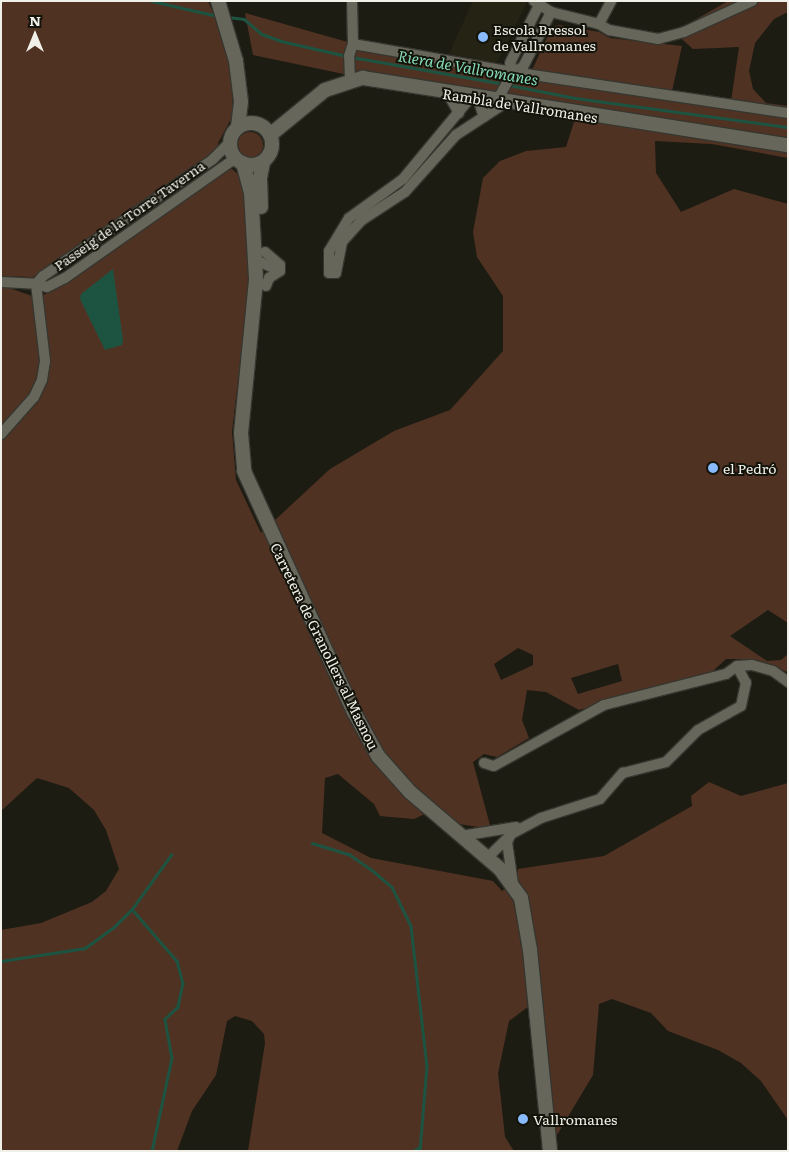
<!DOCTYPE html>
<meta charset="utf-8">
<style>
body{margin:0}
#map{position:relative;width:789px;height:1152px;overflow:hidden;background:#1d1c13;font-family:Literata,serif}
div>[style]{position:absolute}
.built>*{inset:0;background:#242314}
.green>*{inset:0;background:#503223}
.round{border-radius:50%}
.water>*{inset:0;background:#1d5441}
.stream>*{height:2.5px;margin:-1.25px;padding:0 1.25px;transform-origin:1.25px;border-radius:1.25px;background:#1d5441}
.roads{filter:drop-shadow(1px 0 #363630) drop-shadow(-1px 0 #363630) drop-shadow(0 1px #363630) drop-shadow(0 -1px #363630)}
.street>*{height:10px;margin:-5px;padding:0 5px;transform-origin:5px;border-radius:5px;background:#66665b}
.secondary>*{height:14px;margin:-7px;padding:0 7px;transform-origin:7px;border-radius:7px;background:#66665b}
.secondary>.ring{margin:-7px;padding:0;box-sizing:content-box;background:none;border:14px solid #66665b;border-radius:50%}
.dots>*{width:14px;height:14px;translate:-50% -50%;box-sizing:border-box;border:2px solid #13130a;border-radius:50%}
span{translate:-50% -50%;white-space:nowrap;text-align:center;line-height:1.15;-webkit-text-stroke:4px #13130a;paint-order:stroke}
.poi-label{font-size:14px;color:#f0f0e9}
.left{translate:0 -50%;text-align:left}
.street-label{font-size:14px;color:#f0f0e9}
.water-label{font-size:15px;color:#87ddba;font-style:italic}
.frame{position:absolute;inset:0;border:2px solid #f0f0e9;pointer-events:none}
.north{position:absolute;left:10px;top:10px;width:50px;height:50px;-webkit-text-stroke:4px #13130a;paint-order:stroke;rotate:0deg;font-size:14px;font-weight:700;line-height:20px;text-align:center;color:#f0f0e9}
.north::after{content:'';display:block;margin:auto;width:18px;height:22px;background:#f0f0e9;clip-path:polygon(50% 0,100% 100%,50% 72%,0 100%)}
</style>
<div id="map">
<div class="built">
<i style="clip-path:polygon(473px 1px,527px 2px,497px 63px,449px 54px)"></i>
</div>
<div class="green">
<i style="clip-path:polygon(1px 1px,208px 1px,232px 58px,233px 115px,218px 143px,218px 151px,42px 274px,32px 277px,1px 276px)"></i>
<i style="clip-path:polygon(evenodd,728px 1px,788px 1px,788px 12px,774px 19px,755px 43px,749px 71px,753px 89px,766px 103px,788px 106px,788px 158px,712px 144px,655px 141px,656px 173px,681px 212px,734px 189px,788px 204px,788px 623px,768px 610px,730px 636px,767px 661px,781px 660px,788px 654px,788px 672px,746px 659px,726px 659px,713px 671px,579px 710px,546px 692px,527px 690px,522px 720px,529px 738px,497px 757px,484px 754px,473px 762px,491px 829px,459px 824px,438px 808px,414px 819px,380px 816px,374px 804px,338px 774px,325px 778px,322px 833px,371px 858px,493px 881px,502px 891px,518px 879px,518px 869px,604px 856px,692px 806px,691px 796px,709px 782px,741px 796px,788px 783px,788px 1120px,761px 1081px,741px 1063px,718px 1050px,668px 1031px,651px 1013px,612px 999px,599px 1004px,593px 1075px,554px 1140px,540px 998px,509px 1021px,498px 1073px,505px 1137px,514px 1151px,248px 1151px,265px 1043px,264px 1034px,252px 1021px,235px 1016px,227px 1021px,216px 1075px,192px 1111px,177px 1151px,1px 1151px,1px 930px,41px 923px,92px 902px,106px 891px,119px 869px,106px 830px,94px 810px,69px 788px,37px 778px,1px 811px,1px 285px,32px 296px,44px 295px,214px 175px,232px 169px,241px 177px,248px 217px,249px 285px,232px 432px,236px 480px,261px 533px,330px 469px,394px 431px,450px 410px,503px 351px,503px 296px,477px 257px,473px 232px,483px 178px,500px 161px,526px 151px,566px 147px,574px 122px,253px 55px,245px 13px,344px 41px,502px 74px,730px 108px,739px 47px,693px 49px,674px 32px,728px 1px,518px 648px,533px 655px,533px 665px,501px 680px,494px 664px,518px 648px,728px 1px,618px 664px,622px 681px,578px 694px,571px 678px,618px 664px)"></i>
<i style="clip-path:polygon(559px 25px,599px 32px,610px 38px,682px 46px,672px 91px,532px 70px,552px 27px)"></i>
<i class="round" style="left:237px;top:132px;width:26px;height:26px"></i>
</div>
<div class="water">
<i style="clip-path:polygon(113px 269px,123px 340px,122px 345px,105px 350px,80px 299px,81px 294px)"></i>
</div>
<div class="stream">
<i style="left:152px;top:1px;width:68px;rotate:12.8deg"></i>
<i style="left:228px;top:17px;width:16px;rotate:7deg"></i>
<i style="left:244px;top:19px;width:23px;rotate:40deg"></i>
<i style="left:262px;top:34px;width:20px;rotate:20deg"></i>
<i style="left:281px;top:41px;width:68px;rotate:12.8deg"></i>
<i style="left:352px;top:57px;width:154px;rotate:10.1deg"></i>
<i style="left:509px;top:85px;width:67px;rotate:11.1deg"></i>
<i style="left:575px;top:98px;width:215px;rotate:7.8deg"></i>
<i style="left:312px;top:843px;width:39px;rotate:17deg"></i>
<i style="left:349px;top:854px;width:29px;rotate:35deg"></i>
<i style="left:373px;top:871px;width:25px;rotate:40deg"></i>
<i style="left:392px;top:887px;width:43px;rotate:64deg"></i>
<i style="left:411px;top:926px;width:141px;rotate:83.5deg"></i>
<i style="left:427px;top:1066px;width:85px;rotate:94.7deg"></i>
<i style="left:132px;top:909px;width:69px;rotate:49.1deg"></i>
<i style="left:177px;top:961px;width:23px;rotate:75deg"></i>
<i style="left:183px;top:983px;width:25px;rotate:102deg"></i>
<i style="left:178px;top:1007px;width:18px;rotate:137deg"></i>
<i style="left:165px;top:1019px;width:40px;rotate:80deg"></i>
<i style="left:172px;top:1058px;width:95px;rotate:102.1deg"></i>
<i style="left:1px;top:961px;width:85px;rotate:-8.8deg"></i>
<i style="left:85px;top:948px;width:36px;rotate:-36deg"></i>
<i style="left:114px;top:927px;width:25px;rotate:-45deg"></i>
<i style="left:132px;top:909px;width:67px;rotate:-54.2deg"></i>
<i style="left:413px;top:1151px;width:8px;rotate:-30deg"></i>
</div>
<div class="roads">
<div class="street">
<i style="left:534px;top:1px;width:20px;rotate:33deg"></i>
<i style="left:551px;top:12px;width:49px;rotate:14deg"></i>
<i style="left:599px;top:24px;width:12px;rotate:31deg"></i>
<i style="left:609px;top:30px;width:50px;rotate:10.4deg"></i>
<i style="left:658px;top:39px;width:27px;rotate:-15deg"></i>
<i style="left:684px;top:32px;width:75px;rotate:-24.5deg"></i>
<i style="left:599px;top:24px;width:26px;rotate:-62deg"></i>
<i style="left:353px;top:44px;width:162px;rotate:9.9deg"></i>
<i style="left:513px;top:72px;width:278px;rotate:8.5deg"></i>
<i style="left:513px;top:72px;width:9px;rotate:-108deg"></i>
<i style="left:510px;top:63px;width:65px;rotate:-63.4deg"></i>
<i style="left:350px;top:80px;width:24px;rotate:-92deg"></i>
<i style="left:349px;top:56px;width:13px;rotate:-72deg"></i>
<i style="left:353px;top:44px;width:43px;rotate:-91.3deg"></i>
<i style="left:448px;top:94px;width:22px;rotate:60deg"></i>
<i style="left:471px;top:97px;width:107px;rotate:129.7deg"></i>
<i style="left:403px;top:179px;width:67px;rotate:144.2deg"></i>
<i style="left:349px;top:218px;width:39px;rotate:121deg"></i>
<i style="left:329px;top:251px;width:22px;rotate:90deg"></i>
<i style="left:329px;top:273px;width:7px"></i>
<i style="left:336px;top:273px;width:32px;rotate:-79deg"></i>
<i style="left:342px;top:242px;width:30px;rotate:-48deg"></i>
<i style="left:362px;top:220px;width:51px;rotate:-33.1deg"></i>
<i style="left:405px;top:192px;width:76px;rotate:-48.2deg"></i>
<i style="left:456px;top:135px;width:59px;rotate:-33.1deg"></i>
<i style="left:478px;top:99px;width:19px;rotate:72deg"></i>
<i style="left:496px;top:102px;width:34px;rotate:-60deg"></i>
<i style="left:513px;top:72px;width:11px;rotate:-27deg"></i>
<i style="left:523px;top:67px;width:62px;rotate:-63deg"></i>
<i style="left:230px;top:142px;width:25px;rotate:135deg"></i>
<i style="left:212px;top:160px;width:205px;rotate:145.5deg"></i>
<i style="left:43px;top:276px;width:11px;rotate:131deg"></i>
<i style="left:36px;top:284px;width:11px;rotate:15deg"></i>
<i style="left:47px;top:287px;width:20px;rotate:-27deg"></i>
<i style="left:65px;top:278px;width:209px;rotate:-35.1deg"></i>
<i style="left:265px;top:252px;width:20px;rotate:41deg"></i>
<i style="left:280px;top:265px;width:6px;rotate:90deg"></i>
<i style="left:256px;top:260px;width:26px;rotate:25deg"></i>
<i style="left:1px;top:282px;width:35px;rotate:3deg"></i>
<i style="left:36px;top:284px;width:78px;rotate:83.3deg"></i>
<i style="left:45px;top:361px;width:19px;rotate:99deg"></i>
<i style="left:42px;top:380px;width:19px;rotate:115deg"></i>
<i style="left:34px;top:397px;width:50px;rotate:131.7deg"></i>
<i style="left:266px;top:286px;width:9px;rotate:-69deg"></i>
<i style="left:269px;top:278px;width:13px;rotate:-32deg"></i>
<i style="left:484px;top:763px;width:10px;rotate:17deg"></i>
<i style="left:494px;top:766px;width:126px;rotate:-29deg"></i>
<i style="left:604px;top:705px;width:126px;rotate:-14.3deg"></i>
<i style="left:726px;top:674px;width:14px;rotate:-36deg"></i>
<i style="left:737px;top:666px;width:15px;rotate:-4deg"></i>
<i style="left:752px;top:665px;width:22px;rotate:16deg"></i>
<i style="left:773px;top:671px;width:19px;rotate:36deg"></i>
<i style="left:461px;top:836px;width:56px;rotate:-9.3deg"></i>
<i style="left:487px;top:858px;width:30px;rotate:-44deg"></i>
<i style="left:513px;top:884px;width:42px;rotate:-98.1deg"></i>
<i style="left:507px;top:842px;width:9px;rotate:-63deg"></i>
<i style="left:511px;top:834px;width:34px;rotate:-28deg"></i>
<i style="left:541px;top:818px;width:62px;rotate:-17.9deg"></i>
<i style="left:600px;top:799px;width:35px;rotate:-49deg"></i>
<i style="left:623px;top:773px;width:44px;rotate:-14.3deg"></i>
<i style="left:666px;top:762px;width:45px;rotate:-45deg"></i>
<i style="left:698px;top:730px;width:49px;rotate:-29.2deg"></i>
<i style="left:741px;top:706px;width:24px;rotate:-78deg"></i>
<i style="left:746px;top:683px;width:19px;rotate:-118deg"></i>
</div>
<div class="secondary">
<i style="left:218px;top:1px;width:63px;rotate:73.3deg"></i>
<i style="left:236px;top:61px;width:41px;rotate:83deg"></i>
<i style="left:241px;top:102px;width:25px;rotate:97deg"></i>
<i class="ring" style="left:230px;top:123px;width:28px;height:28px"></i>
<i style="left:270px;top:135px;width:71px;rotate:-39.3deg"></i>
<i style="left:325px;top:90px;width:40px;rotate:-18deg"></i>
<i style="left:363px;top:78px;width:430px;rotate:9deg"></i>
<i style="left:243px;top:163px;width:30px;rotate:75deg"></i>
<i style="left:251px;top:192px;width:88px;rotate:86.7deg"></i>
<i style="left:256px;top:280px;width:154px;rotate:95.6deg"></i>
<i style="left:241px;top:433px;width:38px;rotate:85deg"></i>
<i style="left:244px;top:471px;width:265px;rotate:65.5deg"></i>
<i style="left:354px;top:712px;width:50px;rotate:61.4deg"></i>
<i style="left:378px;top:756px;width:48px;rotate:48.4deg"></i>
<i style="left:410px;top:792px;width:118px;rotate:40.5deg"></i>
<i style="left:500px;top:869px;width:36px;rotate:54deg"></i>
<i style="left:521px;top:898px;width:53px;rotate:80.2deg"></i>
<i style="left:530px;top:950px;width:202px;rotate:84.3deg"></i>
<i style="left:261px;top:207px;width:29px;rotate:-92deg"></i>
<i style="left:260px;top:178px;width:16px;rotate:-79deg"></i>
</div>
</div>
<div class="dots">
<i style="left:483px;top:37px;background:#89bafc"></i>
<i style="left:713px;top:468px;background:#89bafc"></i>
<i style="left:523px;top:1119px;background:#89bafc"></i>
</div>
<div class="poi-label">
<span class="left" style="left:493px;top:37px">Escola Bressol<br>de Vallromanes</span>
<span class="left" style="left:723px;top:468px">el Pedró</span>
<span class="left" style="left:533px;top:1119px">Vallromanes</span>
</div>
<div class="street-label">
<span style="left:520px;top:105px;rotate:9deg">Rambla de Vallromanes</span>
<span style="left:129px;top:215px;rotate:-35deg">Passeig de la Torre Taverna</span>
<span style="left:325px;top:646px;rotate:64deg">Carretera de Granollers al Masnou</span>
</div>
<div class="water-label">
<span style="left:468px;top:67px;rotate:10deg">Riera de Vallromanes</span>
</div>
<div class="frame"></div>
<div class="north">N</div>
</div>
